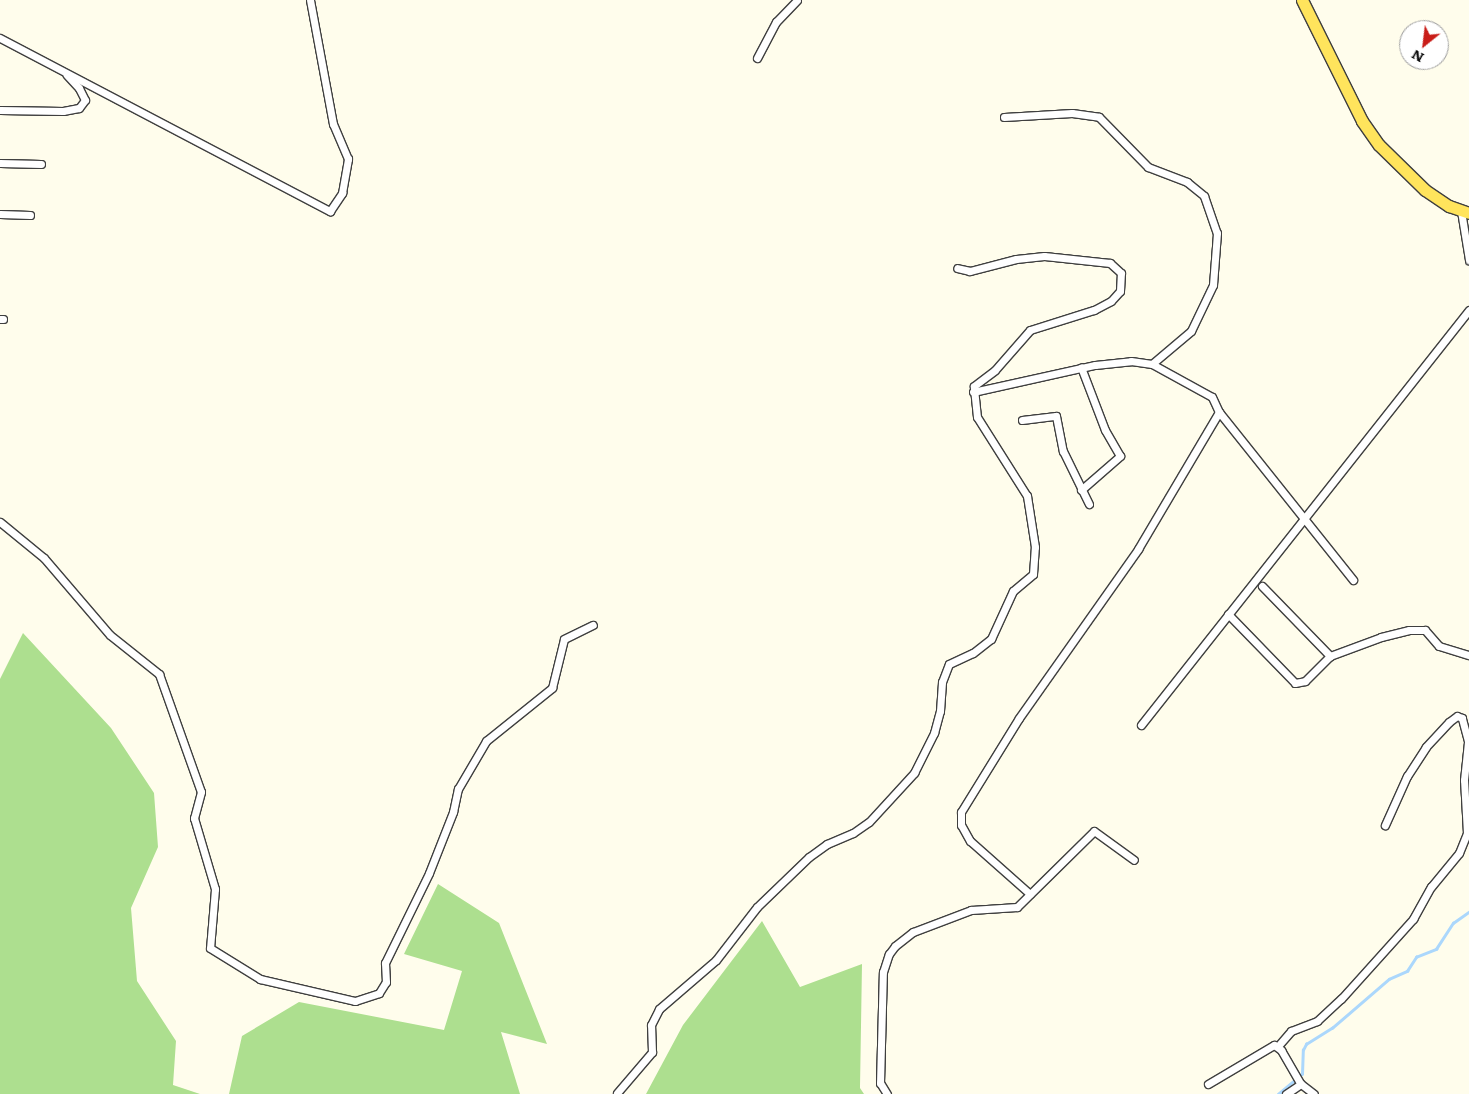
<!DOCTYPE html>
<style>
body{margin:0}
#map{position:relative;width:1469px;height:1094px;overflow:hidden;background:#fffdec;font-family:Literata,serif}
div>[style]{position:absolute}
.forest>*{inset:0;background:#addf8f}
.stream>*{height:2.5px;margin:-1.25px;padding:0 1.25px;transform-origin:1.25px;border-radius:1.25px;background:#abd7fc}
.roads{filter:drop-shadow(1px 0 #3f3f3f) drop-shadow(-1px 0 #3f3f3f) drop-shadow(0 1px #3f3f3f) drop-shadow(0 -1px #3f3f3f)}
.street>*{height:7px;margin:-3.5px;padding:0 3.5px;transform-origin:3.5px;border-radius:3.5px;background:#fff}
.primary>*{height:11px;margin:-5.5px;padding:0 5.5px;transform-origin:5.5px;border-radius:5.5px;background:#ffe45c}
span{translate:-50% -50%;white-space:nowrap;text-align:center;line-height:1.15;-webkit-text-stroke:5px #fff;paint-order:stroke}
.north{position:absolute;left:1399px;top:20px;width:50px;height:50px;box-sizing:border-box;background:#fff;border:1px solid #9e9e9e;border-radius:50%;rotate:209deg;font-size:14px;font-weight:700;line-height:20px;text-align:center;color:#0c0c0c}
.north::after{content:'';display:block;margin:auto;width:18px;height:22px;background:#c91d18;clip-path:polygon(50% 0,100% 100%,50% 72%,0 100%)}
</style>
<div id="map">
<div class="forest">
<i style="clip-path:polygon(23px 633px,111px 728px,154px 793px,158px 847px,131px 908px,137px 981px,176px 1041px,173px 1085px,200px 1094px,0 1094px,0 679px)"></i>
<i style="clip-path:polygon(438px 884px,499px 923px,547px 1044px,501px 1032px,520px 1094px,229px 1094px,242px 1036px,299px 1002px,444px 1030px,462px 971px,404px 954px)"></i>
<i style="clip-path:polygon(762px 921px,800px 987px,862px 964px,860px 1088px,864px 1094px,646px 1094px,683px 1025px)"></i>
</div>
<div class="stream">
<i style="left:1278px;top:1094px;width:31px;rotate:-40deg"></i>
<i style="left:1302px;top:1074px;width:24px;rotate:-88deg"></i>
<i style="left:1303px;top:1050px;width:7px;rotate:-63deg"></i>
<i style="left:1306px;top:1044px;width:31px;rotate:-32deg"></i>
<i style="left:1332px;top:1028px;width:75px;rotate:-40.7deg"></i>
<i style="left:1389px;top:979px;width:20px;rotate:-24deg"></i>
<i style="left:1407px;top:971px;width:17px;rotate:-57deg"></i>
<i style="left:1416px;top:957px;width:22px;rotate:-22deg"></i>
<i style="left:1436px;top:949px;width:31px;rotate:-57deg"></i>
<i style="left:1453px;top:923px;width:19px;rotate:-35deg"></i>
</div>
<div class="roads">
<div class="street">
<i style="left:0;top:38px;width:373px;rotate:27.7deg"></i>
<i style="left:330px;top:211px;width:22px;rotate:-56deg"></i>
<i style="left:342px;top:193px;width:35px;rotate:-80deg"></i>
<i style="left:348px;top:159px;width:38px;rotate:-113deg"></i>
<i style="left:333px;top:124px;width:126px;rotate:-100.5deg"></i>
<i style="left:757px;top:58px;width:41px;rotate:-62.2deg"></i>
<i style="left:776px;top:22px;width:30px;rotate:-46deg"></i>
<i style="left:0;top:110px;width:63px;rotate:0.9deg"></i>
<i style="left:63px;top:111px;width:16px;rotate:-11deg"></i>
<i style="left:79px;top:108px;width:10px;rotate:-53deg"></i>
<i style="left:85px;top:100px;width:13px;rotate:-117deg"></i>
<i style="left:79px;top:88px;width:18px;rotate:-133deg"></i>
<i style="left:1004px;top:117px;width:68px;rotate:-3.4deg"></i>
<i style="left:1072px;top:113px;width:27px;rotate:8deg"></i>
<i style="left:1099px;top:117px;width:70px;rotate:45.6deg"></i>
<i style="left:1148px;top:167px;width:42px;rotate:21deg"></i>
<i style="left:1187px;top:182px;width:22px;rotate:39deg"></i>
<i style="left:1204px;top:196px;width:39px;rotate:71deg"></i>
<i style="left:1217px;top:233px;width:52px;rotate:94.4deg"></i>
<i style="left:1213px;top:285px;width:51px;rotate:115.6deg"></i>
<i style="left:1191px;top:331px;width:51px;rotate:139.8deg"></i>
<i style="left:0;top:163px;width:41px;rotate:1.4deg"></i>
<i style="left:1461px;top:211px;width:50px;rotate:80.7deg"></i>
<i style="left:0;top:214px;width:30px;rotate:2deg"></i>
<i style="left:0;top:319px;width:3px"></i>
<i style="left:973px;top:392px;width:125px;rotate:-12.5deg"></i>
<i style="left:1095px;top:365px;width:36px;rotate:-6deg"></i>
<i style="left:1131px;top:361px;width:21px;rotate:8deg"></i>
<i style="left:1152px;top:364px;width:68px;rotate:28.8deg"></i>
<i style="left:1212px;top:397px;width:17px;rotate:65deg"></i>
<i style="left:1219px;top:412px;width:215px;rotate:51.4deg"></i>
<i style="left:1022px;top:420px;width:34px;rotate:-7deg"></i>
<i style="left:1056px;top:416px;width:36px;rotate:79deg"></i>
<i style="left:1063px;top:451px;width:59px;rotate:63.9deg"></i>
<i style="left:1081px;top:490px;width:52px;rotate:-41.1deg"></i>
<i style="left:1120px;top:456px;width:30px;rotate:-120deg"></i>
<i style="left:1105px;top:430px;width:67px;rotate:-110.9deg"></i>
<i style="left:0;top:522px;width:57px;rotate:39.3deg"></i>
<i style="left:44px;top:558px;width:101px;rotate:49.4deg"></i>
<i style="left:110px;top:635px;width:63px;rotate:38.5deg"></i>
<i style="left:159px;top:674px;width:125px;rotate:70.4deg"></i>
<i style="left:201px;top:792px;width:27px;rotate:105deg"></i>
<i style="left:194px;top:818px;width:74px;rotate:73.5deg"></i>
<i style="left:215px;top:889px;width:59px;rotate:94.8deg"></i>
<i style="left:210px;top:948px;width:59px;rotate:31.8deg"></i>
<i style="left:260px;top:979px;width:98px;rotate:13deg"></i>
<i style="left:355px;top:1001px;width:25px;rotate:-18deg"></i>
<i style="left:379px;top:993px;width:13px;rotate:-58deg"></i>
<i style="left:386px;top:982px;width:19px;rotate:-93deg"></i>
<i style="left:385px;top:963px;width:100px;rotate:-63.9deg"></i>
<i style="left:429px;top:873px;width:66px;rotate:-68.5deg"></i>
<i style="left:453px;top:812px;width:24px;rotate:-78deg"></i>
<i style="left:458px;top:789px;width:56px;rotate:-59.7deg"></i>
<i style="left:486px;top:741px;width:85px;rotate:-38.8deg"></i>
<i style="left:552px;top:688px;width:50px;rotate:-76.2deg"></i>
<i style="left:564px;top:639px;width:32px;rotate:-26deg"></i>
<i style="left:1262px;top:586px;width:98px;rotate:45.8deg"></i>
<i style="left:1228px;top:614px;width:96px;rotate:45.8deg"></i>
<i style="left:1295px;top:683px;width:10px;rotate:-11deg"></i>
<i style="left:1305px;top:681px;width:35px;rotate:-45deg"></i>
<i style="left:1330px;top:656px;width:54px;rotate:-20.4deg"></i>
<i style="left:1381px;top:637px;width:29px;rotate:-14deg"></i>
<i style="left:1409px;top:630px;width:16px"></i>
<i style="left:1425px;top:630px;width:21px;rotate:49deg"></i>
<i style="left:1439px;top:646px;width:31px;rotate:17deg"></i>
<i style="left:1141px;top:725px;width:529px;rotate:-51.68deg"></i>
<i style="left:1030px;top:894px;width:80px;rotate:-138.5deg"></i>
<i style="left:970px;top:841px;width:18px;rotate:-119deg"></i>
<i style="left:961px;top:825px;width:13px;rotate:-90deg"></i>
<i style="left:961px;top:812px;width:110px;rotate:-58.3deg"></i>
<i style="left:1019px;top:718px;width:207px;rotate:-54.8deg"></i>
<i style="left:1138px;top:549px;width:159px;rotate:-59.4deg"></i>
<i style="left:1278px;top:1046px;width:20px;rotate:-49deg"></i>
<i style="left:1291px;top:1031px;width:28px;rotate:-21deg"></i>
<i style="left:1317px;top:1021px;width:33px;rotate:-43deg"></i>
<i style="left:1341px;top:999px;width:108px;rotate:-48deg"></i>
<i style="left:1413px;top:919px;width:37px;rotate:-61deg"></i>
<i style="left:1431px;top:887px;width:44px;rotate:-50.5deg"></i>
<i style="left:1459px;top:853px;width:22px;rotate:-68deg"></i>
<i style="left:1467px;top:833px;width:53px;rotate:-93.2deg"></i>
<i style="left:1464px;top:780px;width:39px;rotate:-84deg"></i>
<i style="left:1468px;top:741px;width:24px;rotate:-105deg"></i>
<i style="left:1462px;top:718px;width:5px;rotate:-158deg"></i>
<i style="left:1457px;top:716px;width:10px;rotate:143deg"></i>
<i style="left:1449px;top:722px;width:34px;rotate:133deg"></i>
<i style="left:1426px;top:747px;width:35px;rotate:123deg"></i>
<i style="left:1407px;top:776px;width:54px;rotate:114.2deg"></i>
<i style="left:1208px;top:1084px;width:77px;rotate:-30.6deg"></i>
<i style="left:1274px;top:1045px;width:9px;rotate:36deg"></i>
<i style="left:1281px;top:1050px;width:39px;rotate:60deg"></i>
<i style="left:617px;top:1093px;width:54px;rotate:-49.5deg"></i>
<i style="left:652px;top:1052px;width:27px;rotate:-92deg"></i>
<i style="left:651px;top:1025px;width:18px;rotate:-63deg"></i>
<i style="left:659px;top:1009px;width:75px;rotate:-40.7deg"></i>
<i style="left:716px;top:960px;width:67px;rotate:-52.3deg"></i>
<i style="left:757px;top:907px;width:72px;rotate:-43.9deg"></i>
<i style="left:809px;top:857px;width:22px;rotate:-36deg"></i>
<i style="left:827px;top:844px;width:28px;rotate:-23deg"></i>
<i style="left:853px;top:833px;width:19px;rotate:-35deg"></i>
<i style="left:869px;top:822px;width:67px;rotate:-47.4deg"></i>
<i style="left:914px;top:773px;width:45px;rotate:-63.4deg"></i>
<i style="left:934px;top:733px;width:23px;rotate:-75deg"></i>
<i style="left:940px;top:711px;width:29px;rotate:-86deg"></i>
<i style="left:942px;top:682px;width:19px;rotate:-69deg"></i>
<i style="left:949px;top:664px;width:26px;rotate:-25deg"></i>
<i style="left:973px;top:653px;width:23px;rotate:-38deg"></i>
<i style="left:991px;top:639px;width:53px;rotate:-65.4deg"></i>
<i style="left:1013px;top:591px;width:26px;rotate:-40deg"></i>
<i style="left:1033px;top:574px;width:27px;rotate:-86deg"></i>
<i style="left:1035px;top:547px;width:52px;rotate:-98.9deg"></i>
<i style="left:1027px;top:496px;width:93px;rotate:-122.3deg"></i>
<i style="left:977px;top:417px;width:31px;rotate:-96deg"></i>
<i style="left:974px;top:386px;width:26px;rotate:-37deg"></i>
<i style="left:995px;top:370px;width:53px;rotate:-48.8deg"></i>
<i style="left:1030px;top:330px;width:67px;rotate:-17.4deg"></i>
<i style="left:1094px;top:310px;width:19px;rotate:-28deg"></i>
<i style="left:1111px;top:301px;width:13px;rotate:-48deg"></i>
<i style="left:1120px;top:291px;width:18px;rotate:-87deg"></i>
<i style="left:1121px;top:273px;width:15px;rotate:-138deg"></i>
<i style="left:1110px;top:263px;width:66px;rotate:-173.9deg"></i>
<i style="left:1044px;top:256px;width:28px;rotate:174deg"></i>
<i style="left:1016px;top:259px;width:48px;rotate:165.4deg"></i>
<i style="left:970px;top:271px;width:13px;rotate:-167deg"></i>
<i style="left:887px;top:1094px;width:13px;rotate:-122deg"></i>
<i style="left:880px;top:1083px;width:111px;rotate:-88.5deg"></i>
<i style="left:883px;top:972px;width:19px;rotate:-72deg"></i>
<i style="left:889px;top:954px;width:10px;rotate:-53deg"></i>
<i style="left:895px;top:946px;width:23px;rotate:-38deg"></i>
<i style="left:913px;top:932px;width:62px;rotate:-20.8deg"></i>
<i style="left:971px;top:910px;width:46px;rotate:-3.7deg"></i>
<i style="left:1017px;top:907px;width:108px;rotate:-44.6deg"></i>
<i style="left:1094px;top:831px;width:49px;rotate:35.9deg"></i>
<i style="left:1286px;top:1094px;width:18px;rotate:-34deg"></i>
<i style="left:1301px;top:1084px;width:16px;rotate:38deg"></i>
</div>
<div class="primary">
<i style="left:1302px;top:0;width:135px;rotate:63.6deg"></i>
<i style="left:1362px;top:121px;width:29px;rotate:55deg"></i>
<i style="left:1379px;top:145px;width:64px;rotate:44.4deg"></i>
<i style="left:1425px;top:190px;width:29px;rotate:34deg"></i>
<i style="left:1449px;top:206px;width:21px;rotate:19deg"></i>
</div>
</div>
<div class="north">N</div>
</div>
